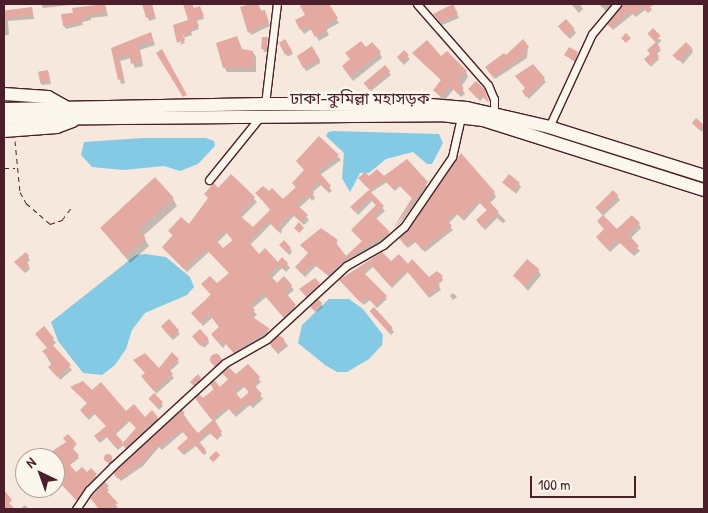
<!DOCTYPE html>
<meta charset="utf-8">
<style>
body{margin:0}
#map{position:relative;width:708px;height:513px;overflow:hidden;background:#f6e8dd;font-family:"Patrick Hand","Noto Sans Bengali",sans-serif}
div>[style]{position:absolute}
.water>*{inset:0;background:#84cae5}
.shadow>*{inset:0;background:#0003;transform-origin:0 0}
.building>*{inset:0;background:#e4aaa2;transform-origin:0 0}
.round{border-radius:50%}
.path>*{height:1px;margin-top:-0.5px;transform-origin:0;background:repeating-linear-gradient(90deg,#4a1f2b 0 5px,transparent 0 9px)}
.roads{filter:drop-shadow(1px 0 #4a1f2b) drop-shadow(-1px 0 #4a1f2b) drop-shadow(0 1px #4a1f2b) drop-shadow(0 -1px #4a1f2b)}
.street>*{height:7px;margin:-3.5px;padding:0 3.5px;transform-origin:3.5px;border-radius:3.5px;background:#fbf7ec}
.highway>*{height:12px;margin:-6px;padding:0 6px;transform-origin:6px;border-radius:6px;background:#fbf7ec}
span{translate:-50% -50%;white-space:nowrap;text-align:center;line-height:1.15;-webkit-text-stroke:5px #fbf7ec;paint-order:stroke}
.street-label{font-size:16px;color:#4a1f2b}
.frame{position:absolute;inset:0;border:5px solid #4a1f2b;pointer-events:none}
.north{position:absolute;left:15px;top:448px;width:50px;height:50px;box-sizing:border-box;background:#fbf7ec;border:1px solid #b4a19f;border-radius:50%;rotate:318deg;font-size:14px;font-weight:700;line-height:20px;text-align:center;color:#4a1f2b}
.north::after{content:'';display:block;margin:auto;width:18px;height:22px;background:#4a1f2b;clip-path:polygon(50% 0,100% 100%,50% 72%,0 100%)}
.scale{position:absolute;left:530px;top:476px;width:106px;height:22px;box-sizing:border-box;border:2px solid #4a1f2b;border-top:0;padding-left:6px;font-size:15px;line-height:18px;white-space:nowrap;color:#4a1f2b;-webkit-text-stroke:4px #fbf7ec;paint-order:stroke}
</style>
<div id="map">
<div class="water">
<i style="clip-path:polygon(333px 131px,439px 134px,443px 143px,432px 164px,427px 164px,413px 152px,386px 159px,369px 173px,360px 173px,350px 192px,342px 178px,344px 153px,326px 136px,328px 132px)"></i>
<i style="clip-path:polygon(143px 138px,206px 138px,214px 141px,215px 146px,198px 164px,180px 171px,164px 166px,123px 170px,92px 167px,81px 155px,84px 142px)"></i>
<i style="clip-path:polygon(145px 254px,166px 257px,190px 277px,194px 287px,187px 295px,145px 313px,132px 330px,126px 349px,115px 365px,102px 375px,83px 373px,58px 341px,51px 322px,136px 255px)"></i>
<i style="clip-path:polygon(329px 299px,349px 299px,363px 309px,383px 335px,382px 345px,369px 359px,347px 372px,337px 372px,325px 365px,298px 343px,302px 325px)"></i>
</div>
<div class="shadow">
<i style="clip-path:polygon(41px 4px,70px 4px,70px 5px,43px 8px)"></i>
<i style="clip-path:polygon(143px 4px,152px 4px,156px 19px,149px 21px)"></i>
<i style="clip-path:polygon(184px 4px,192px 4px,194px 9px,201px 10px,204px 19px,196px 21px,199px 29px,191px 32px,192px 35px,183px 38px,185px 43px,180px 45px,190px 21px)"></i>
<i style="clip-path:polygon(258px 4px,270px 26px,251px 35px,241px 8px)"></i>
<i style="clip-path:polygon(305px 4px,328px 4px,339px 23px,326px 30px,329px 35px,319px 41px,312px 29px,304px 34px,296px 21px,306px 15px,301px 6px)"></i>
<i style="clip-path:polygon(571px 4px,580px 4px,583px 9px,579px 13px)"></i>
<i style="clip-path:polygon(599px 4px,615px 4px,607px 12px)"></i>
<i style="clip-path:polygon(622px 4px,648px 4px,652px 10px,648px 13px,645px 10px,636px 17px,633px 14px,613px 30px,611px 27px)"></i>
<i style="clip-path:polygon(105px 5px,108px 16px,91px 18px,91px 20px,82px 22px,83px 25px,66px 29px,64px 26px,63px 15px)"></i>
<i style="clip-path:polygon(452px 5px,459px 18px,442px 25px,437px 18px)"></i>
<i style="clip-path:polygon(32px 8px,34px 19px,8px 21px,9px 35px,4px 35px,4px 11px)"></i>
<i style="clip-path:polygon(559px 27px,574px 30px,576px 33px,570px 39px)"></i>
<i style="clip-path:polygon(151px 33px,155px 45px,140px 50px,143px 66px,135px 68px,131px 58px,120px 61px,125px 83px,121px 84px,112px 49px)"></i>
<i style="clip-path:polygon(237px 37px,242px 51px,253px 52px,256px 57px,256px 72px,227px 72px,224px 67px)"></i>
<i style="clip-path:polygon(651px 37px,662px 40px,657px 45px,661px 50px,656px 55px,659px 59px,651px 67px,647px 62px,656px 43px)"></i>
<i style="clip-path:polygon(267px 38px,268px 52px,264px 52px,263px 49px)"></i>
<i style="left:285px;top:40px;width:16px;height:6px;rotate:60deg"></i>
<i style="clip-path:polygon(528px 47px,527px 58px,495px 79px,488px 71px,506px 57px)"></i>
<i style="left:312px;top:48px;width:17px;height:17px;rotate:59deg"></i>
<i style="clip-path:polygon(692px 48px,693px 52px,683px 64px,676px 57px)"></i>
<i style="clip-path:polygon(366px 49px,380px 53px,382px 58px,353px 81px,343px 67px)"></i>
<i style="clip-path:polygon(404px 52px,410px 59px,404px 65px,400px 60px)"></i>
<i style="clip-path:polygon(577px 53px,576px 63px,566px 55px)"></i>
<i style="clip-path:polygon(414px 54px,441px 58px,466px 72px,468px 77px,461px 87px,465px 94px,461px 97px,454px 89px,444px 101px,434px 90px,442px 81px)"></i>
<i style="clip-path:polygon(385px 67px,391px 75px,371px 91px,367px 87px)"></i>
<i style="clip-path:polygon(48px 71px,51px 84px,42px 85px,40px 82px)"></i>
<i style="clip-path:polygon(544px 79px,546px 82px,529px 99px,525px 95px)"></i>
<i style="clip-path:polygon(472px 92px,486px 95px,488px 102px,484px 97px,480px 101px)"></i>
<i style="clip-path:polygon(693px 123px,703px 125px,704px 129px,702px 132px)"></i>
<i style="clip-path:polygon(evenodd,319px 137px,341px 160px,320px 175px,332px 191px,329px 193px,321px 185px,312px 193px,315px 198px,312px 201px,310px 198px,299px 208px,309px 220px,304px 225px,294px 216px,282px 229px,281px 234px,271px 224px,250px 245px,259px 256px,277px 264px,282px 259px,287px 264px,290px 268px,286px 272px,282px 268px,271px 279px,277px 285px,284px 278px,291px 286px,294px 290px,287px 296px,297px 310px,286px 320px,266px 297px,252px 309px,257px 315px,253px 318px,271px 334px,236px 356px,226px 344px,223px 348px,215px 339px,212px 335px,220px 328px,212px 318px,203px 326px,193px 313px,230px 274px,209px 252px,187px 272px,163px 248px,174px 237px,169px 231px,190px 226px,231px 176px,257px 202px,241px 218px,253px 228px,271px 211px,257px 194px,283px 201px,296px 188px,293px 183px,305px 171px,297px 161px,319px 137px,227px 233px,233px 241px,223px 250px,217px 243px,227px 233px)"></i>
<i style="clip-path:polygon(369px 177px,429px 186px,394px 231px,413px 199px,400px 186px,395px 191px,387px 182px,370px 193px,385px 211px,376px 219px,391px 236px,331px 278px,316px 266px,305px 277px,296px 267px,309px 254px,302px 245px,321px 230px,337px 241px,337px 247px,346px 257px,363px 242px,377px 206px,372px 201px,358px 215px,352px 208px,370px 190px,361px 181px)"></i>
<i style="clip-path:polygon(504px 182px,519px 184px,521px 187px,516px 194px)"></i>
<i style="clip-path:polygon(494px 193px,496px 197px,489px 204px,506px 221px,503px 223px,497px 218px,485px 230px,477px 221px,488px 211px,480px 203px,464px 221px,458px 214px,448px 224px,453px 230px,425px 252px,416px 242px,408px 248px,402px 242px,409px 231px)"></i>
<i style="clip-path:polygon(618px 197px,620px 200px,603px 216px,597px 208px)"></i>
<i style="clip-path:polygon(173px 199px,177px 206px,143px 236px,149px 246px,130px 263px,101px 228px)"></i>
<i style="clip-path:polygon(598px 221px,617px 230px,639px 224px,641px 228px,630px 239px,640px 251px,634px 256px,620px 243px,610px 252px,600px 241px,605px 230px)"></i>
<i style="clip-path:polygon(280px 245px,290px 248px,292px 252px,289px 255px)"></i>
<i style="clip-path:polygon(26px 253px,30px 260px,27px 263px,30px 269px,25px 273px,18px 265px)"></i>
<i style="clip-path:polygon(382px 253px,390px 263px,407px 265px,429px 279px,442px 277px,443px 280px,438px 285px,441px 290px,429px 298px,408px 272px,392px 288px,373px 267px,364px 275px,387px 299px,377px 308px,370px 300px,364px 305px,341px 280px)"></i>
<i style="clip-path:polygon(538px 270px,541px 275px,528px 291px,515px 276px)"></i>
<i style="clip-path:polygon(319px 284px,321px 287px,308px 299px,302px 292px)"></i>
<i style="clip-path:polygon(453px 293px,457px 297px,453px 300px,450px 296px)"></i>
<i style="left:321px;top:304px;width:4px;height:9px;rotate:56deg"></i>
<i style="clip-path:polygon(374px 309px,392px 329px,394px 332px,391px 335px,373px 315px)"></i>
<i style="clip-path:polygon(169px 321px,180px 334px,173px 340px,164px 330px)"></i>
<i style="clip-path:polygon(37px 335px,53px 339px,56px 343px,52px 346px,72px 370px,60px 380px,44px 352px,48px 349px)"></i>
<i style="left:280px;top:336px;width:13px;height:13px;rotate:51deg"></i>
<i style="clip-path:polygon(196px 339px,208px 339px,209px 343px,204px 348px)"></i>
<i style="clip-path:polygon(217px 353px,224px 362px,216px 369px,210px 360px)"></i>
<i style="clip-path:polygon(178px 360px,179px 363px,169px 372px,174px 378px,155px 395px,163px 406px,159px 410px,150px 399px,156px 393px,144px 380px)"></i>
<i style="clip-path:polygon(evenodd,248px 365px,261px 382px,254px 388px,263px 399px,253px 408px,250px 405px,236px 417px,229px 409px,214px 422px,222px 435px,217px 440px,211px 433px,199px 443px,207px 453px,204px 455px,196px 446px,184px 455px,180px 451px,189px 439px,183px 432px,162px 450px,159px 447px,143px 466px,121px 481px,117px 476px,182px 412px,198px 435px,213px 421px,198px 402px,214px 390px,211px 385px,220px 388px,229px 380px,226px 377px,236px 376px,248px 365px,244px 387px,250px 393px,241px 401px,235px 395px,244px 387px)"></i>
<i style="clip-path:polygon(200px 378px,202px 382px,195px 388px,191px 382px)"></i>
<i style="clip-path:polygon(evenodd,75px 384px,126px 413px,145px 418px,152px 412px,159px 420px,127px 449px,124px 445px,118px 450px,107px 437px,100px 443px,97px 439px,107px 427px,95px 414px,89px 420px,82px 412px,88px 403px,72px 387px,75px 384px,130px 421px,137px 429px,123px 445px,115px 435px,130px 421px)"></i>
<i style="clip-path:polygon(76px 444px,73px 450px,79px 458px,69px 466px,76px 474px,98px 477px,78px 501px,63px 485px,51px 496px,44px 488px,55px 488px,55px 476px,65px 468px,55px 458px,38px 458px)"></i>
<i style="clip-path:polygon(109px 455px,114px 462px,110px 466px,105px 459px)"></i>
<i style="clip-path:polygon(105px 484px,109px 490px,106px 492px,118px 507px,114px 509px,100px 509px,93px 501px)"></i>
<i style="clip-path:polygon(25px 505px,29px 509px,20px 509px)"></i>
</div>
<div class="building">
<i style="clip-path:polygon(105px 4px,106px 12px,90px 14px,90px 17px,81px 18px,82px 22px,63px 26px,61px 14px,73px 13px,72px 8px)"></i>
<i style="clip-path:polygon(142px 4px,151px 4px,155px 16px,146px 18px)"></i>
<i style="clip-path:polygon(183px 4px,192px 4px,194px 8px,200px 6px,204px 16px,196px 19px,199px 26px,191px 29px,192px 32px,183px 35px,185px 40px,177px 43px,173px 25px,188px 20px)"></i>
<i style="clip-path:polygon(250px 4px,258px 4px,260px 11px,265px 10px,269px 22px,248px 33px,240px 7px)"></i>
<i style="clip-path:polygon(303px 4px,329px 4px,338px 18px,325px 26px,328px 30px,315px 37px,309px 26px,300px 30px,295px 20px,305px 15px,300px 6px)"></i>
<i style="clip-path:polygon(453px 4px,458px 14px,440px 22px,433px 14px)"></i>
<i style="clip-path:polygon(622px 4px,654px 4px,646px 11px,642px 7px,634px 15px,630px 11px,611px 28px,607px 24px)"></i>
<i style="left:32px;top:7px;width:8px;height:28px;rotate:83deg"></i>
<i style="left:566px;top:19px;width:13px;height:11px;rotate:48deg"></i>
<i style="left:653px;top:28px;width:11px;height:8px;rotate:45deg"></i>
<i style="clip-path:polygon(151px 32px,153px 40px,138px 45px,142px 61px,131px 64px,129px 54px,119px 56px,124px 78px,118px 80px,111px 48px)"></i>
<i style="left:626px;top:33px;width:7px;height:7px;rotate:45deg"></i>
<i style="clip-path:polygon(237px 36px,242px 49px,253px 51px,253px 68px,223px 68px,216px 43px)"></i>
<i style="clip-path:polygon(262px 37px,268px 37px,266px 49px,261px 49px)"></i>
<i style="clip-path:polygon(285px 39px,292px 51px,285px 55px,279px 43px)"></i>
<i style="clip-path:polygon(523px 39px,529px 47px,524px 51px,526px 54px,493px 77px,485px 67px,504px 53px,506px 55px)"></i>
<i style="clip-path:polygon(427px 40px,441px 56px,447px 51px,467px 71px,460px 77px,459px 83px,464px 88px,458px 94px,450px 86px,441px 97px,433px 90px,441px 80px,412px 53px)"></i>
<i style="clip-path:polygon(361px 41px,366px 47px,372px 42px,381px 52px,350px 77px,342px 66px,350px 59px,345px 53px)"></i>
<i style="clip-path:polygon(656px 42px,660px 47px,655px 52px,659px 56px,649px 65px,644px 59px,650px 54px,647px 50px)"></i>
<i style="left:686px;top:42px;width:8px;height:19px;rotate:45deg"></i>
<i style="clip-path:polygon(312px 46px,320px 60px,303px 68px,297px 56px)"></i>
<i style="clip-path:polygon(569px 47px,578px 52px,574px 61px,564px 55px)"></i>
<i style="clip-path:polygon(162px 49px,187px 95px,183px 97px,156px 53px)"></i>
<i style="clip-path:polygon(404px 50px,409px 55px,401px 62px,397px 57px)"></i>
<i style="clip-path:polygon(533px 64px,545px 78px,526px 97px,522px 91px,525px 88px,515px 76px)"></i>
<i style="left:385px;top:65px;width:8px;height:28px;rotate:50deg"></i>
<i style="left:48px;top:70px;width:11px;height:10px;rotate:80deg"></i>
<i style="clip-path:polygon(476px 81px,485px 90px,489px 103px,481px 95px,477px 98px,468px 89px)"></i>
<i style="clip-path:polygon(696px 118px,704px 125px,699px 130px,692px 123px)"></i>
<i style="clip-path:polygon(evenodd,319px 136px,339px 155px,318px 171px,331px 186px,326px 190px,318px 181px,310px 189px,314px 193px,309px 197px,307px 195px,296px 204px,308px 215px,301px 222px,292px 213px,280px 224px,282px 227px,278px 231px,268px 221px,248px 241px,259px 254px,265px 248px,278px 262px,282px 257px,288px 263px,283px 269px,279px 265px,269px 274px,277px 283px,284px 276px,292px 285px,285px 292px,296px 305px,283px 317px,263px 293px,250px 305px,255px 310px,250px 315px,270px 329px,233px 352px,223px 341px,220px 344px,211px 334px,219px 327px,209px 314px,200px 323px,191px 313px,211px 295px,201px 284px,210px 276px,217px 283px,229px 273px,206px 249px,184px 269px,162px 247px,173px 235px,168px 231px,181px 217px,189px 224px,208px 198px,204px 194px,214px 183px,218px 188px,231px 174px,255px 197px,239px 215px,253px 227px,271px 209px,255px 193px,263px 186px,269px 191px,272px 188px,283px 199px,296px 187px,292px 183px,304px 170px,296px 161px,319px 136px,224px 230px,233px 240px,223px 248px,215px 239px,224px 230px)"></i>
<i style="clip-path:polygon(461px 153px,495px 192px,488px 200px,499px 212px,482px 227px,476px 220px,487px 210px,478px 201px,461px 218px,455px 212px,447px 220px,452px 226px,422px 250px,413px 239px,406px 246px,399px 238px,408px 230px)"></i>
<i style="clip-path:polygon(407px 159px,428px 182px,392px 230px,412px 198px,398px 184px,393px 189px,384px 180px,370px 190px,358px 178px,365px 172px,369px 176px,377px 169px,384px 176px)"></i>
<i style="left:509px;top:174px;width:14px;height:11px;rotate:39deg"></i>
<i style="clip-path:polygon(155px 177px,174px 198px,138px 230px,146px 238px,125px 256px,100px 228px)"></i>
<i style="clip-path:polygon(369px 190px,384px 206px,374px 216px,390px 232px,343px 261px,328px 275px,313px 263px,302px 274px,295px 267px,308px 253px,300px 245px,321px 228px,338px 240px,336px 243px,346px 256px,362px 241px,351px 230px,376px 205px,369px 198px,355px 212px,350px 207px)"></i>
<i style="left:613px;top:190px;width:8px;height:25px;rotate:45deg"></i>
<i style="clip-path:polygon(603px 215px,617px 229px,632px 215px,640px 223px,628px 234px,639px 246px,631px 253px,617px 240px,607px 249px,596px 237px,604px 229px,597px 221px)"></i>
<i style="clip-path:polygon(299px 222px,304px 228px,299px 233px,294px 228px)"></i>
<i style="clip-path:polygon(284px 240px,291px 248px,286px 252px,279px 245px)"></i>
<i style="clip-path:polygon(26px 252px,29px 256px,25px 260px,29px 265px,23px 271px,14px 262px)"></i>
<i style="clip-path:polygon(382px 252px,391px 261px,399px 254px,408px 264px,412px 259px,429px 277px,437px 271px,443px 276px,437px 282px,440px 286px,427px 295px,406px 270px,390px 286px,371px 264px,363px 272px,387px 296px,375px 306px,367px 297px,361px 303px,339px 280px)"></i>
<i style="left:527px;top:259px;width:16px;height:22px;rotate:40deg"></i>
<i style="clip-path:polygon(315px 278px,320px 283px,306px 296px,299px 289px)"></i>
<i style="left:318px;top:299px;width:6px;height:11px;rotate:45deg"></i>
<i style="left:374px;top:307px;width:28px;height:6px;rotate:48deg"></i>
<i style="left:169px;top:319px;width:15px;height:11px;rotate:48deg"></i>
<i style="clip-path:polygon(44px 326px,54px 338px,50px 342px,71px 365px,57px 377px,48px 367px,53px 363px,42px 351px,47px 348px,35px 334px)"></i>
<i style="left:200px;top:329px;width:13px;height:11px;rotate:48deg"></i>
<i class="round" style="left:271px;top:336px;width:14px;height:14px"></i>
<i style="clip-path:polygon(172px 352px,179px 359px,168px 368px,173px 374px,154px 391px,141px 376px,145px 373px,133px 360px,145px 353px,159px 368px)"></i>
<i class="round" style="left:209.5px;top:353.5px;width:11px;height:11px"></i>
<i style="clip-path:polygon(evenodd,248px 364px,260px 377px,253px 384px,262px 394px,250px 405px,247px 402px,233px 414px,227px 406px,211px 419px,195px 398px,199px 394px,203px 398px,214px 389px,210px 384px,214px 380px,220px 387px,228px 379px,222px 373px,228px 367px,236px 374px,248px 364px,242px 384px,249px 392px,241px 399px,234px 391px,242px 384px)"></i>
<i style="clip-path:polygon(198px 374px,201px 378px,193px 385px,190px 382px)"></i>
<i style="clip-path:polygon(83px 381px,92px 390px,101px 382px,126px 411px,134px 404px,145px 417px,152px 410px,158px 417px,125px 448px,122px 444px,136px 428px,128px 420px,114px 432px,123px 442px,116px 448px,105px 435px,98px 441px,94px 436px,106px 426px,93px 412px,87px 418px,80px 410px,87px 403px,70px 387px)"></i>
<i style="left:154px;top:393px;width:13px;height:8px;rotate:45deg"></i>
<i style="clip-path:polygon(182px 410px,185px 413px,182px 415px,198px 433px,214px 419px,222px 432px,215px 438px,208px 431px,198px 440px,206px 450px,202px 453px,194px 444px,182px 453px,177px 448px,188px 438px,181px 430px,159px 447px,157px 445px,142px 463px,118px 479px,113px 473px)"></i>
<i style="clip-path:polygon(68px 434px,77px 444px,72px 448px,79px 455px,69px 464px,76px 472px,82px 467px,87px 472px,91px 468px,97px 474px,76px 500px,61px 484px,49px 495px,43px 488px,55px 488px,58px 477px,55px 474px,64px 467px,48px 454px,66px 442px,63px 438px)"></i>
<i style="left:216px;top:451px;width:6px;height:10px;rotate:45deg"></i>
<i class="round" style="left:104px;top:454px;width:8px;height:8px"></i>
<i style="clip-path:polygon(105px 482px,109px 486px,105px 489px,118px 503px,108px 509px,99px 509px,90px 498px)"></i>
<i style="clip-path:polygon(4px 490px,12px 500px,9px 503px,15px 509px,4px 509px)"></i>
</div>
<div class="path">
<i style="left:15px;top:141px;width:51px;rotate:84.4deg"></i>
<i style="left:20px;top:192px;width:13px;rotate:61deg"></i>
<i style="left:26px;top:203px;width:32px;rotate:41deg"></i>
<i style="left:50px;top:224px;width:13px;rotate:-18deg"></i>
<i style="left:62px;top:220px;width:15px;rotate:-53deg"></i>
<i style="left:4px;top:168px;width:11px"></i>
</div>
<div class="roads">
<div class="street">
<i style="left:417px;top:4px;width:108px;rotate:48.8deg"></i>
<i style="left:488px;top:85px;width:15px;rotate:67deg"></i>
<i style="left:494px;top:99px;width:14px;rotate:90deg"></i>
<i style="left:265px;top:104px;width:101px;rotate:-83.2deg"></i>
<i style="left:549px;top:127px;width:102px;rotate:-65.2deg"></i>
<i style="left:592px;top:34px;width:39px;rotate:-50deg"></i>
<i style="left:209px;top:180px;width:81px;rotate:-51deg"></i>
<i style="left:76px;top:509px;width:23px;rotate:-56deg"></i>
<i style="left:89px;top:490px;width:34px;rotate:-45deg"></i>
<i style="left:113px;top:466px;width:152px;rotate:-42.6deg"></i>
<i style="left:225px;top:363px;width:48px;rotate:-29.7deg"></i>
<i style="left:267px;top:339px;width:108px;rotate:-42.7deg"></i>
<i style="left:346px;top:266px;width:43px;rotate:-29.6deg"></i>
<i style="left:383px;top:245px;width:28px;rotate:-41deg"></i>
<i style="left:404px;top:227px;width:85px;rotate:-55.6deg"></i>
<i style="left:452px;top:157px;width:41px;rotate:-77.3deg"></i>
</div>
<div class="highway">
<i style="left:4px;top:94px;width:44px;rotate:3.9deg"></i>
<i style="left:48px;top:97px;width:23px;rotate:29deg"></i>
<i style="left:4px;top:109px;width:261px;rotate:-1.1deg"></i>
<i style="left:265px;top:104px;width:153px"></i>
<i style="left:418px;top:104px;width:49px;rotate:4.7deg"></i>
<i style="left:467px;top:108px;width:84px;rotate:13deg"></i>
<i style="left:549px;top:127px;width:163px;rotate:17.5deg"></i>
<i style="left:4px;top:119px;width:437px;rotate:-0.5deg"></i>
<i style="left:441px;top:115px;width:42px;rotate:6.8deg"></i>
<i style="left:483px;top:120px;width:232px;rotate:17.6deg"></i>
<i style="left:4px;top:131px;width:53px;rotate:-4.3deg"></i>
<i style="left:57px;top:127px;width:17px;rotate:-21deg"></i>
</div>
</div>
<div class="street-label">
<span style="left:360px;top:98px">ঢাকা–কুমিল্লা মহাসড়ক</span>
</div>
<div class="frame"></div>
<div class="north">N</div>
<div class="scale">100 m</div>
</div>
